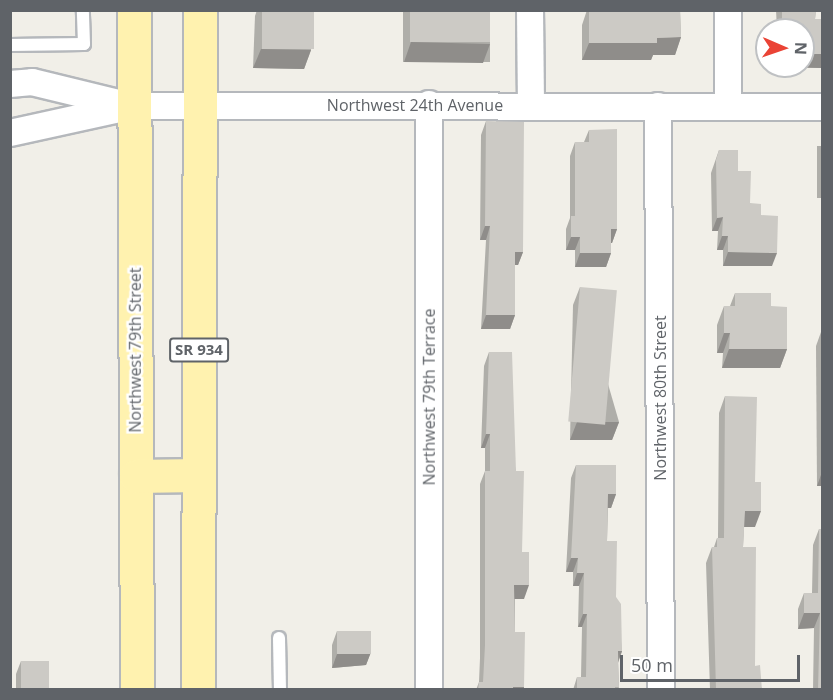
<!DOCTYPE html>
<style>
body{margin:0}
#map{position:relative;width:833px;height:700px;overflow:hidden;background:#f1efe8;font-family:"Open Sans",sans-serif}
div>[style]{position:absolute}
.roads{filter:drop-shadow(2px 0 #b5b8bc) drop-shadow(-2px 0 #b5b8bc) drop-shadow(0 2px #b5b8bc) drop-shadow(0 -2px #b5b8bc)}
.service>*{height:12px;margin:-6px;padding:0 6px;transform-origin:6px;border-radius:6px;background:#fff}
.minor>*{height:26px;margin:-13px;padding:0 13px;transform-origin:13px;border-radius:13px;background:#fff}
.primary>*{height:33px;margin:-16.5px;padding:0 16.5px;transform-origin:16.5px;border-radius:16.5px;background:#fff2af}
.wall>*{inset:0;background:#afaea9;transform-origin:0 0}
.shaded-wall>*{inset:0;background:#8f8d8a;transform-origin:0 0}
.building>*{inset:0;background:#cccac5;transform-origin:0 0}
span{translate:-50% -50%;white-space:nowrap;text-align:center;line-height:1.15;-webkit-text-stroke:5px #fff;paint-order:stroke}
.shield-label span{padding:2px 4px;background:#fff;border:2px solid;border-radius:4px;-webkit-text-stroke-width:0}
.shield-label{font-size:15px;color:#5f6368;font-weight:700}
.street-label{font-size:16px;color:#5f6368}
.frame{position:absolute;inset:0;border:12px solid #5f6368;pointer-events:none}
.north{position:absolute;left:755px;top:18px;width:60px;height:60px;box-sizing:border-box;background:#fff;border:2px solid #bfc1c3;border-radius:50%;rotate:92deg;font-size:16px;font-weight:700;line-height:24px;text-align:center;color:#5f6368}
.north::after{content:'';display:block;margin:auto;width:21px;height:27px;background:#ea4335;clip-path:polygon(50% 0,100% 100%,50% 72%,0 100%)}
.scale{position:absolute;left:620px;top:655px;width:180px;height:27px;box-sizing:border-box;border:3px solid #5f6368;border-top:0;padding-left:8px;font-size:18px;line-height:21px;white-space:nowrap;color:#5f6368;-webkit-text-stroke:4px #fff;paint-order:stroke}
</style>
<div id="map">
<div class="roads">
<div class="service">
<i style="left:10px;top:45px;width:74px;rotate:-0.8deg"></i>
<i style="left:84px;top:44px;width:34px;rotate:-92deg"></i>
<i style="left:279px;top:638px;width:52px;rotate:88.9deg"></i>
</div>
<div class="minor">
<i style="left:530px;top:10px;width:95px;rotate:89.4deg"></i>
<i style="left:728px;top:10px;width:97px;rotate:90deg"></i>
<i style="left:10px;top:84px;width:22px;rotate:-5deg"></i>
<i style="left:32px;top:82px;width:98px;rotate:13.6deg"></i>
<i style="left:429px;top:104px;width:586px;rotate:90deg"></i>
<i style="left:658px;top:106px;width:584px;rotate:89.71deg"></i>
<i style="left:10px;top:133px;width:126px;rotate:-12.4deg"></i>
<i style="left:133px;top:106px;width:689px;rotate:0.08deg"></i>
</div>
<div class="primary">
<i style="left:134px;top:10px;width:680px;rotate:89.75deg"></i>
<i style="left:136px;top:476px;width:62px;rotate:-0.9deg"></i>
<i style="left:198px;top:690px;width:680px;rotate:-89.83deg"></i>
</div>
</div>
<div class="wall">
<i style="clip-path:polygon(257px 10px,314px 10px,311px 50px,304px 69px,253px 68px,255px 16px)"></i>
<i style="left:403px;top:10px;width:87px;height:52px"></i>
<i style="clip-path:polygon(587px 10px,680px 10px,681px 37px,675px 55px,653px 55px,651px 60px,582px 60px,582px 25px)"></i>
<i style="clip-path:polygon(776px 10px,816px 10px,815px 19px,822px 19px,822px 68px,778px 67px,778px 66px,803px 66px,803px 30px,777px 30px)"></i>
<i style="clip-path:polygon(486px 121px,523px 252px,518px 265px,515px 265px,515px 315px,510px 329px,481px 329px,486px 240px,480px 240px,481px 135px)"></i>
<i style="clip-path:polygon(589px 130px,617px 229px,612px 243px,611px 243px,611px 253px,606px 267px,575px 267px,575px 250px,566px 250px,566px 229px,570px 218px,570px 156px,575px 142px,584px 142px)"></i>
<i style="left:822px;top:146px;width:52px;height:5px;rotate:90deg"></i>
<i style="clip-path:polygon(719px 150px,738px 171px,750px 203px,761px 215px,772px 266px,723px 266px,723px 250px,717px 250px,718px 231px,712px 231px,711px 173px)"></i>
<i style="clip-path:polygon(580px 287px,619px 422px,612px 440px,570px 440px,573px 305px)"></i>
<i style="clip-path:polygon(735px 293px,771px 306px,787px 349px,780px 368px,722px 368px,723px 353px,717px 353px,717px 325px,724px 306px,730px 306px)"></i>
<i style="clip-path:polygon(821px 332px,822px 332px,822px 486px,817px 486px,816px 346px)"></i>
<i style="clip-path:polygon(489px 352px,516px 471px,522px 552px,524px 599px,515px 599px,515px 632px,524px 690px,476px 690px,479px 682px,480px 658px,480px 484px,485px 471px,485px 448px,481px 448px,484px 366px)"></i>
<i style="clip-path:polygon(725px 396px,755px 482px,755px 527px,744px 527px,743px 547px,755px 666px,762px 690px,710px 690px,706px 563px,712px 547px,714px 547px,717px 538px,718px 538px,719px 413px)"></i>
<i style="clip-path:polygon(576px 465px,616px 494px,611px 508px,608px 508px,607px 541px,616px 597px,622px 651px,618px 663px,619px 687px,618px 690px,573px 690px,577px 677px,581px 677px,582px 627px,578px 627px,579px 586px,573px 586px,573px 572px,566px 572px,571px 478px)"></i>
<i style="clip-path:polygon(819px 529px,822px 690px,813px 690px,814px 628px,798px 629px,798px 609px,804px 593px,812px 593px,813px 545px)"></i>
<i style="clip-path:polygon(337px 631px,371px 652px,366px 665px,332px 668px,332px 645px)"></i>
<i style="clip-path:polygon(21px 661px,48px 690px,16px 690px,16px 674px)"></i>
</div>
<div class="shaded-wall">
<i style="clip-path:polygon(681px 37px,675px 55px,653px 55px,651px 60px,582px 60px,589px 43px,657px 38px)"></i>
<i style="clip-path:polygon(411px 42px,490px 44px,483px 63px,404px 62px)"></i>
<i style="clip-path:polygon(261px 49px,311px 50px,304px 69px,253px 68px)"></i>
<i style="clip-path:polygon(803px 54px,822px 54px,822px 68px,778px 67px,778px 66px,803px 66px)"></i>
<i style="clip-path:polygon(723px 217px,718px 231px,712px 231px,717px 218px)"></i>
<i style="clip-path:polygon(485px 226px,490px 226px,486px 240px,480px 240px)"></i>
<i style="clip-path:polygon(611px 229px,617px 229px,612px 243px,606px 243px)"></i>
<i style="clip-path:polygon(722px 236px,728px 236px,723px 250px,717px 250px)"></i>
<i style="clip-path:polygon(571px 237px,580px 237px,575px 250px,566px 250px)"></i>
<i style="clip-path:polygon(515px 252px,523px 252px,518px 265px,510px 265px)"></i>
<i style="clip-path:polygon(728px 252px,777px 253px,772px 266px,723px 266px)"></i>
<i style="clip-path:polygon(580px 253px,611px 253px,606px 267px,575px 267px)"></i>
<i style="clip-path:polygon(486px 315px,515px 315px,510px 329px,481px 329px)"></i>
<i style="clip-path:polygon(724px 333px,730px 333px,723px 353px,717px 353px)"></i>
<i style="clip-path:polygon(729px 349px,787px 349px,780px 368px,722px 368px)"></i>
<i style="clip-path:polygon(577px 422px,619px 422px,612px 440px,570px 440px)"></i>
<i style="clip-path:polygon(486px 434px,490px 434px,485px 448px,481px 448px)"></i>
<i style="clip-path:polygon(822px 472px,822px 486px,817px 486px)"></i>
<i style="clip-path:polygon(608px 494px,616px 494px,611px 508px,603px 508px)"></i>
<i style="clip-path:polygon(745px 511px,761px 511px,755px 527px,739px 527px)"></i>
<i style="clip-path:polygon(571px 558px,578px 558px,573px 572px,566px 572px)"></i>
<i style="clip-path:polygon(577px 573px,584px 573px,579px 586px,573px 586px)"></i>
<i style="clip-path:polygon(514px 585px,529px 585px,524px 599px,509px 599px)"></i>
<i style="clip-path:polygon(804px 613px,820px 613px,814px 628px,798px 629px)"></i>
<i style="clip-path:polygon(583px 614px,587px 614px,582px 627px,578px 627px)"></i>
<i style="clip-path:polygon(618px 651px,622px 651px,617px 665px)"></i>
<i style="clip-path:polygon(371px 652px,366px 665px,332px 668px,337px 654px)"></i>
<i style="left:513px;top:687px;width:11px;height:3px"></i>
</div>
<div class="building">
<i style="left:262px;top:10px;width:52px;height:39px"></i>
<i style="left:410px;top:10px;width:80px;height:32px"></i>
<i style="clip-path:polygon(589px 10px,680px 10px,681px 37px,657px 38px,657px 43px,589px 43px)"></i>
<i style="clip-path:polygon(782px 10px,816px 10px,815px 19px,822px 19px,822px 54px,803px 54px,803px 30px,782px 30px)"></i>
<i style="clip-path:polygon(486px 121px,524px 122px,523px 252px,515px 252px,515px 315px,486px 315px,490px 226px,485px 226px)"></i>
<i style="clip-path:polygon(617px 129px,617px 229px,611px 229px,611px 253px,580px 253px,580px 237px,571px 237px,571px 216px,575px 216px,575px 142px,589px 142px,589px 130px)"></i>
<i style="clip-path:polygon(719px 150px,738px 150px,738px 171px,751px 171px,750px 203px,761px 204px,761px 215px,778px 216px,777px 253px,728px 252px,728px 236px,722px 236px,723px 217px,717px 218px,716px 160px)"></i>
<i style="left:580px;top:287px;width:37px;height:135px;rotate:5deg"></i>
<i style="clip-path:polygon(735px 293px,771px 293px,771px 306px,787px 307px,787px 349px,729px 349px,730px 333px,724px 333px,724px 306px,735px 306px)"></i>
<i style="clip-path:polygon(821px 332px,822px 332px,822px 472px)"></i>
<i style="clip-path:polygon(489px 352px,512px 352px,516px 471px,524px 471px,522px 552px,529px 552px,529px 585px,514px 585px,515px 632px,525px 632px,524px 687px,513px 687px,513px 690px,478px 690px,479px 682px,483px 682px,485px 645px,485px 471px,490px 471px,490px 434px,486px 434px)"></i>
<i style="clip-path:polygon(725px 396px,757px 397px,755px 482px,761px 482px,761px 511px,745px 511px,743px 547px,756px 547px,755px 666px,760px 665px,762px 690px,716px 690px,712px 547px,717px 547px,717px 538px,724px 538px)"></i>
<i style="clip-path:polygon(576px 465px,616px 465px,616px 494px,608px 494px,607px 541px,617px 541px,616px 597px,621px 604px,622px 651px,618px 651px,619px 687px,615px 687px,615px 690px,577px 690px,577px 677px,586px 677px,587px 614px,583px 614px,584px 573px,577px 573px,578px 558px,571px 558px)"></i>
<i style="clip-path:polygon(819px 529px,822px 529px,822px 690px,818px 690px,820px 613px,804px 613px,804px 593px,818px 593px)"></i>
<i style="left:337px;top:631px;width:34px;height:23px"></i>
<i style="left:21px;top:661px;width:28px;height:29px"></i>
</div>
<div class="shield-label">
<span style="left:199px;top:350px">SR 934</span>
</div>
<div class="street-label">
<span style="left:415px;top:105px">Northwest 24th Avenue</span>
<span style="left:135px;top:350px;rotate:-90deg">Northwest 79th Street</span>
<span style="left:429px;top:397px;rotate:-90deg">Northwest 79th Terrace</span>
<span style="left:660px;top:398px;rotate:-90deg">Northwest 80th Street</span>
</div>
<div class="frame"></div>
<div class="north">N</div>
<div class="scale">50 m</div>
</div>
